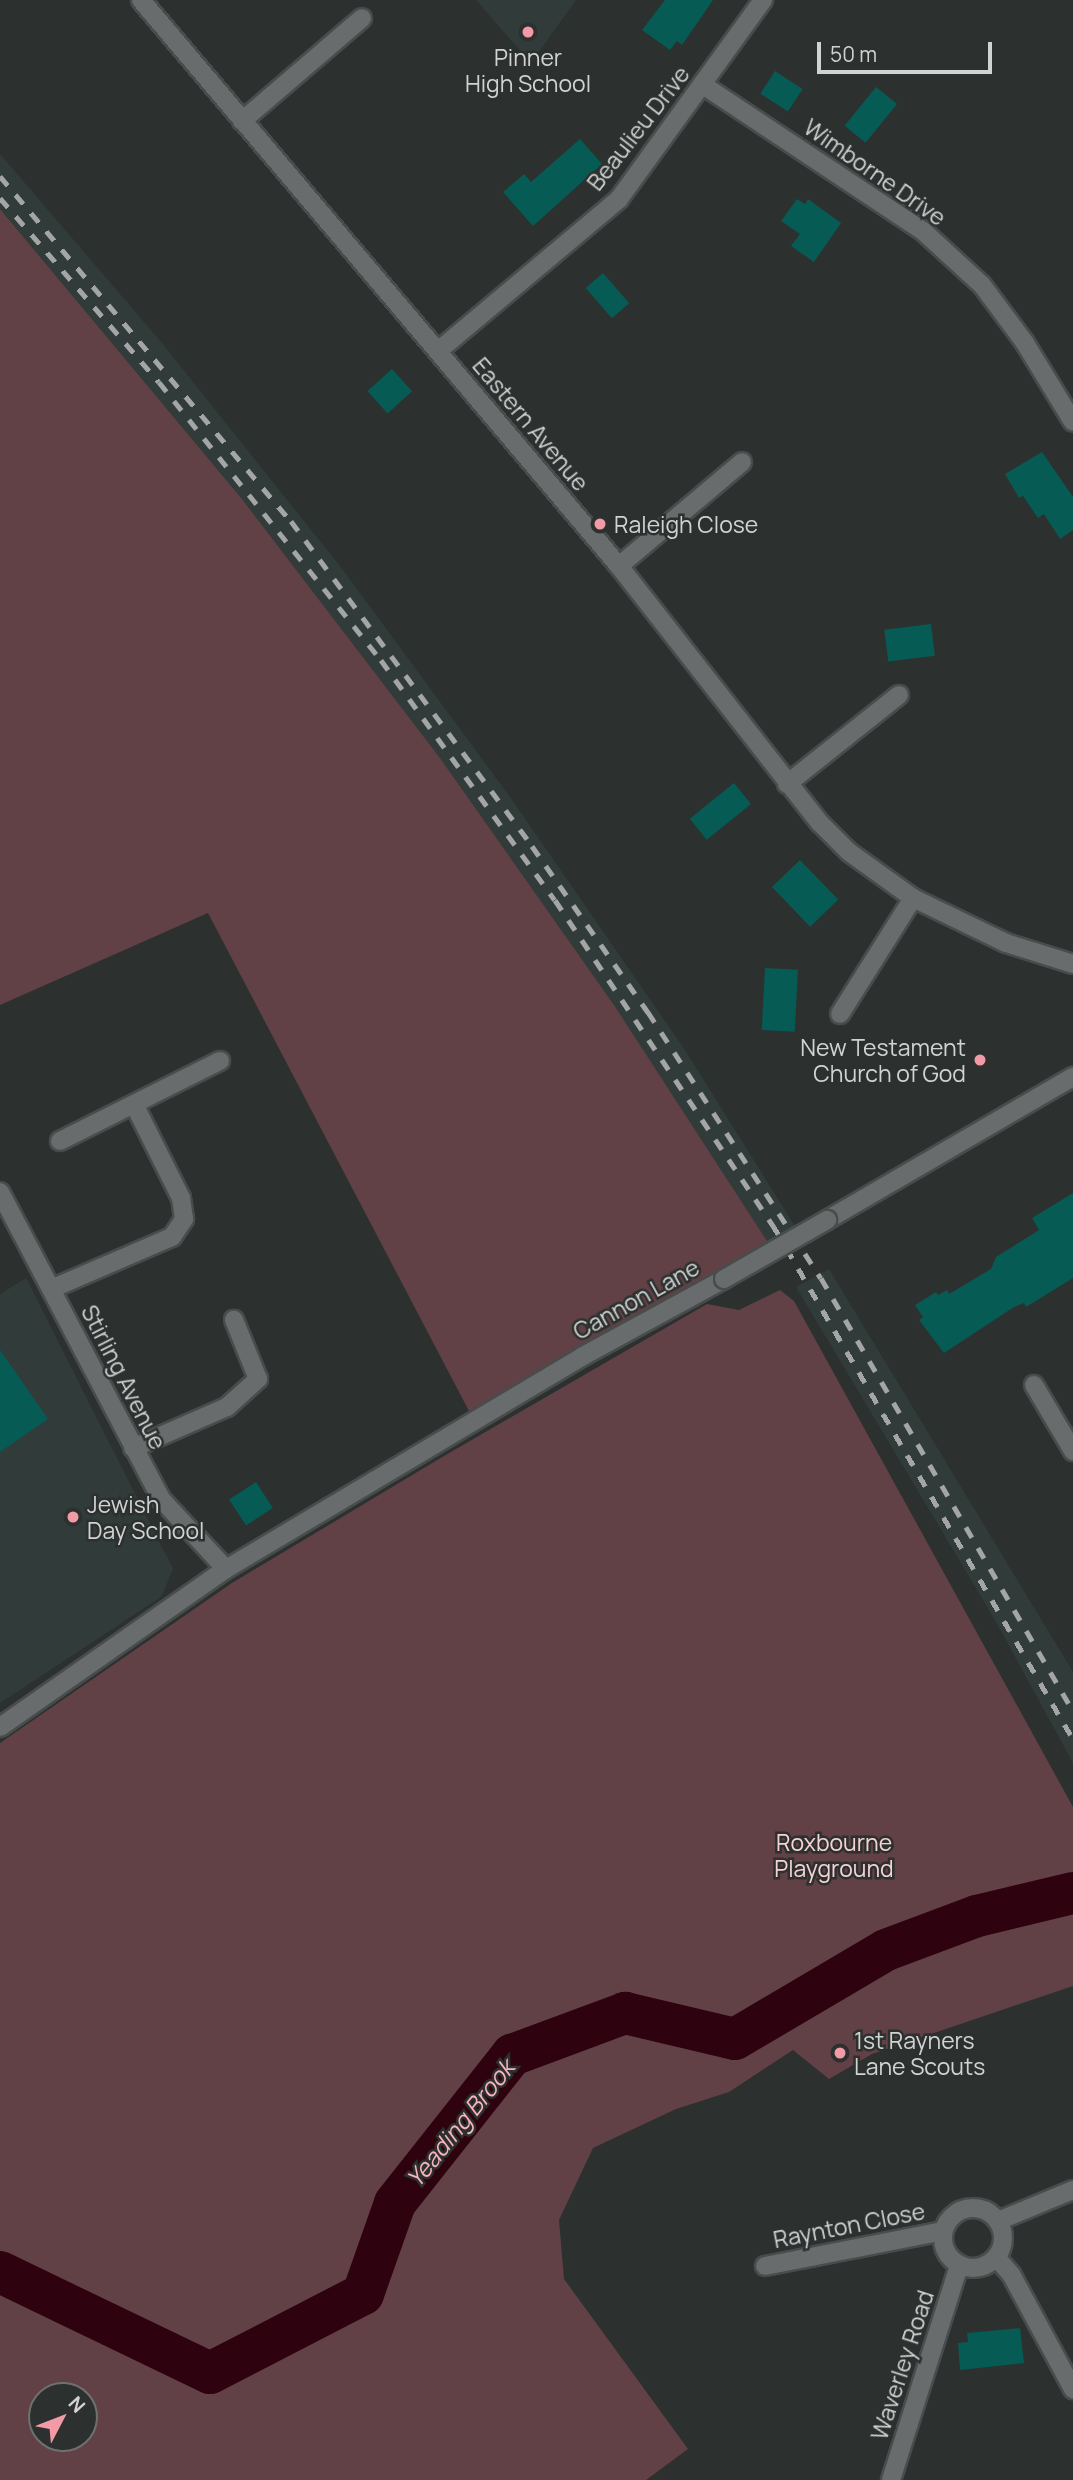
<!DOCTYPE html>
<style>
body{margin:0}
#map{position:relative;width:1073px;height:2480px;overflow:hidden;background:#2c302f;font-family:Manrope,sans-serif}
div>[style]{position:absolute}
.built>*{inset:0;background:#313c3a}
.green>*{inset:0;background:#614146}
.river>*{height:42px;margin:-21px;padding:0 21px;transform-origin:21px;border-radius:21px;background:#2e020e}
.building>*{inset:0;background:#075b55;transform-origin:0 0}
.roads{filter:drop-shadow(2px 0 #494c4c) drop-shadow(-2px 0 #494c4c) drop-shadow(0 2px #494c4c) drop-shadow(0 -2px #494c4c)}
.street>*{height:18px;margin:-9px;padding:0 9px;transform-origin:9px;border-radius:9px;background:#686c6c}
.street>.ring{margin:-9px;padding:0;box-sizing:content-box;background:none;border:18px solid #686c6c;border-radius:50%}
.secondary>*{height:18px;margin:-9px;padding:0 9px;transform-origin:9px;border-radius:9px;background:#686c6c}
.rail>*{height:5px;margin-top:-2.5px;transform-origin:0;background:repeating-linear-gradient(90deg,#a3a6a5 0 12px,transparent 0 24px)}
.bridges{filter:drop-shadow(2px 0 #494c4c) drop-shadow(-2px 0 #494c4c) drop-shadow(0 2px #494c4c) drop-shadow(0 -2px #494c4c)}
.street-bridge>*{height:18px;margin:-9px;padding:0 9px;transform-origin:9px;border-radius:9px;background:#686c6c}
.dots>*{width:19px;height:19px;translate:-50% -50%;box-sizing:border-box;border:4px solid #2c302f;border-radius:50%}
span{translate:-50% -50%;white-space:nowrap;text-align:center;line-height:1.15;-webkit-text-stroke:5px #2c302f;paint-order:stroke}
.poi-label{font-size:23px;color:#d0d3d2}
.left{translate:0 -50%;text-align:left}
.right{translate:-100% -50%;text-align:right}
.street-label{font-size:23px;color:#d0d3d2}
.park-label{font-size:23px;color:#f6d1d6}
.water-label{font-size:24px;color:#f8b3bc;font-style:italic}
.north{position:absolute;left:28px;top:2382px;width:70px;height:70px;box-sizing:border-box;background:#2c302f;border:2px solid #6e7170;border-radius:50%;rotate:48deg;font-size:19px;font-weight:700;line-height:28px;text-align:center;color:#d0d3d2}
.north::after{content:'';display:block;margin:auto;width:24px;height:32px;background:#f39aa7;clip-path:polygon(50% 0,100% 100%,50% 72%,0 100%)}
.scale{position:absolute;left:817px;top:42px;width:175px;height:32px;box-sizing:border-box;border:4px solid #d0d3d2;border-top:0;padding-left:9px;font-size:21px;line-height:24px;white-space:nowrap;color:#d0d3d2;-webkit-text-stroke:5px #2c302f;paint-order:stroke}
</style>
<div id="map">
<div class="built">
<i style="clip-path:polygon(476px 0,576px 0,531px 63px)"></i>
<i style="clip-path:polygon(0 154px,162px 343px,343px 570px,510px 797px,685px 1050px,796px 1228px,769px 1244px,614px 1005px,440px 758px,242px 499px,0 209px)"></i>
<i style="clip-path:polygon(829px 1269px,1073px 1672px,1073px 1763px,995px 1620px,796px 1287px)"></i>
<i style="clip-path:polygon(26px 1278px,173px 1569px,161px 1597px,0 1703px,0 1294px)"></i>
</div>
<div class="green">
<i style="clip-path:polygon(0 209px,242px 499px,440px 758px,614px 1005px,769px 1244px,469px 1411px,208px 913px,0 1005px)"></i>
<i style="clip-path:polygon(evenodd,780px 1290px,794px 1301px,1073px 1807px,1073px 1986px,872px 2054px,829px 2079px,793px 2050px,729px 2092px,676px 2109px,593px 2148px,559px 2220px,564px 2279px,688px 2449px,646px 2480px,0 2480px,0 1743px,232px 1583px,444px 1456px,707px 1304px,739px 1310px,780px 1290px,42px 2396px,84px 2396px,84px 2438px,42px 2438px,42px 2396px)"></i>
</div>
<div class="river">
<i style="left:0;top:2272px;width:233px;rotate:25.7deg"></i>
<i style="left:210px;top:2373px;width:172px;rotate:-27.3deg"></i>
<i style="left:363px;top:2294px;width:96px;rotate:-70.6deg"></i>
<i style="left:395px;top:2203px;width:189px;rotate:-51.7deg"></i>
<i style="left:512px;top:2055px;width:121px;rotate:-20.4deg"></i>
<i style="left:625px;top:2013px;width:113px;rotate:13.3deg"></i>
<i style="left:735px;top:2039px;width:175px;rotate:-30.5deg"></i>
<i style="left:886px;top:1950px;width:97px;rotate:-20.5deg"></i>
<i style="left:977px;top:1916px;width:99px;rotate:-13.5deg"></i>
</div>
<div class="building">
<i style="clip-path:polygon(665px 0,713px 0,682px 45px,677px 41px,670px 50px,642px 30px)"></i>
<i style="left:775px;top:71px;width:33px;height:27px;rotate:33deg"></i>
<i style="left:876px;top:87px;width:27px;height:50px;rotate:39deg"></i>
<i style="clip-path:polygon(580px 139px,602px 164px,533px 226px,503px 192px,524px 174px,531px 182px)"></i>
<i style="clip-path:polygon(797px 199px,805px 204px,808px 199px,841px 223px,814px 262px,791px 246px,800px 234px,781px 221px)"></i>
<i style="left:603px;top:273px;width:40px;height:23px;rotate:49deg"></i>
<i style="left:392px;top:369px;width:30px;height:33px;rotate:48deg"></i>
<i style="clip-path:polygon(1042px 452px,1073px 497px,1073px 530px,1060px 539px,1044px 514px,1038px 518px,1023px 496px,1019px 498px,1005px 474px)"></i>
<i style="left:931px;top:624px;width:32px;height:47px;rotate:83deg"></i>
<i style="left:734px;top:783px;width:27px;height:57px;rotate:51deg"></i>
<i style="left:800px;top:860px;width:55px;height:39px;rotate:46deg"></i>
<i style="left:765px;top:968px;width:33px;height:62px;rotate:3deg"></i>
<i style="clip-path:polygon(1073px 1193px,1073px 1278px,1026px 1307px,1024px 1303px,1014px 1307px,944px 1353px,919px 1320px,923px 1317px,915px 1305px,936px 1292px,938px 1295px,947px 1290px,949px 1294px,991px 1269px,996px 1257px,1039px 1230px,1032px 1218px)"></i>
<i style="clip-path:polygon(0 1350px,48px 1419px,0 1452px)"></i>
<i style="left:256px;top:1482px;width:31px;height:32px;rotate:57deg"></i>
<i style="clip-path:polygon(1020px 2328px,1024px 2363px,960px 2370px,958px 2343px,968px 2342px,967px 2333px)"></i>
</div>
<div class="roads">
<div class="street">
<i style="left:703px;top:85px;width:264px;rotate:33.6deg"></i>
<i style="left:923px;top:231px;width:80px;rotate:42.5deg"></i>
<i style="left:982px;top:285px;width:72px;rotate:53.4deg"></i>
<i style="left:1025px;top:343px;width:92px;rotate:58.7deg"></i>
<i style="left:242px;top:121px;width:158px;rotate:-40.6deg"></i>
<i style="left:438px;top:351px;width:236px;rotate:-40deg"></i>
<i style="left:619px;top:199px;width:246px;rotate:-54.1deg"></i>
<i style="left:619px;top:566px;width:161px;rotate:-40.2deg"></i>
<i style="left:787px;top:784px;width:143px;rotate:-38.5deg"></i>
<i style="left:840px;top:1014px;width:137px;rotate:-57.8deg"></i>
<i style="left:60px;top:1141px;width:179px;rotate:-26.6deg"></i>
<i style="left:0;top:1192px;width:348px;rotate:62.3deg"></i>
<i style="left:162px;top:1500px;width:94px;rotate:47.2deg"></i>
<i style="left:827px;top:1220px;width:285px;rotate:-30.2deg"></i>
<i style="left:51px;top:1289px;width:132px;rotate:-23.3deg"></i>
<i style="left:172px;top:1237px;width:22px;rotate:-56deg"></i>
<i style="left:184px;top:1219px;width:21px;rotate:-98deg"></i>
<i style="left:181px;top:1198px;width:103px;rotate:-116.6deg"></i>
<i style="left:1034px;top:1385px;width:77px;rotate:59.4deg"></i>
<i style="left:133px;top:1448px;width:103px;rotate:-23.6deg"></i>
<i style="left:227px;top:1407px;width:42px;rotate:-42.1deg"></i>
<i style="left:258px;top:1379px;width:64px;rotate:-112.1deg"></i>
<i style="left:0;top:1727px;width:276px;rotate:-35deg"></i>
<i style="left:226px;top:1569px;width:416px;rotate:-30.8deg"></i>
<i style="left:583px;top:1356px;width:161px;rotate:-28.6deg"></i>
<i class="ring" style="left:943px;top:2208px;width:42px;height:42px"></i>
<i style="left:998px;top:2221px;width:81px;rotate:-22.5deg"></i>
<i style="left:996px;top:2257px;width:23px;rotate:49deg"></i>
<i style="left:1011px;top:2274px;width:131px;rotate:61.7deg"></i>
<i style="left:765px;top:2266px;width:181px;rotate:-11.1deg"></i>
<i style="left:891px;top:2480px;width:225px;rotate:-72.4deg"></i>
</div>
<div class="secondary">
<i style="left:141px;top:0;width:741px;rotate:49.82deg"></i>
<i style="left:619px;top:566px;width:326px;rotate:52deg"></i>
<i style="left:820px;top:823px;width:41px;rotate:45deg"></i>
<i style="left:849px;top:852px;width:79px;rotate:35.7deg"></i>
<i style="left:913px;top:898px;width:103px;rotate:25.8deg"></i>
<i style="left:1006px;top:943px;width:70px;rotate:17.4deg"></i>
</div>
</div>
<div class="rail">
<i style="left:0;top:176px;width:451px;rotate:49.9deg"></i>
<i style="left:291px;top:521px;width:405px;rotate:53.4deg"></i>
<i style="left:532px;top:846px;width:203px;rotate:55.1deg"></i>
<i style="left:648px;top:1012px;width:317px;rotate:57deg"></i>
<i style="left:821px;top:1278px;width:501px;rotate:59.8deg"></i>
<i style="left:0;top:198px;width:243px;rotate:49.2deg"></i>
<i style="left:159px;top:382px;width:356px;rotate:51.4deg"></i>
<i style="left:381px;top:660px;width:296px;rotate:54.1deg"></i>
<i style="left:555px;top:900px;width:394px;rotate:56.2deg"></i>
<i style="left:774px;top:1227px;width:593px;rotate:59.72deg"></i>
</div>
<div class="bridges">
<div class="street-bridge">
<i style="left:724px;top:1279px;width:119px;rotate:-29.8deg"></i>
</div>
</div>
<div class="dots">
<i style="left:528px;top:32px;background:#f39aa7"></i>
<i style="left:600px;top:524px;background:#f39aa7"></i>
<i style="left:980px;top:1060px;background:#f39aa7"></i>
<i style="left:73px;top:1517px;background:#f39aa7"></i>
<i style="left:840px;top:2053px;background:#f39aa7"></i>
</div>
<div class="poi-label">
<span style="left:528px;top:70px">Pinner<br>High School</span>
<span class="left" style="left:614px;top:524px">Raleigh Close</span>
<span class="right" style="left:966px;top:1060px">New Testament<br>Church of God</span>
<span class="left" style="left:87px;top:1517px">Jewish<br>Day School</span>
<span class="left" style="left:854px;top:2053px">1st Rayners<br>Lane Scouts</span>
</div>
<div class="street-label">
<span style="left:638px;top:128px;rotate:-52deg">Beaulieu Drive</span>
<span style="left:875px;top:172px;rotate:35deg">Wimborne Drive</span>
<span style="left:531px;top:424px;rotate:50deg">Eastern Avenue</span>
<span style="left:636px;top:1299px;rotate:-29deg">Cannon Lane</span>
<span style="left:124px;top:1377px;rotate:63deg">Stirling Avenue</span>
<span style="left:849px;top:2225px;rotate:-11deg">Raynton Close</span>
<span style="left:902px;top:2365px;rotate:-72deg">Waverley Road</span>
</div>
<div class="park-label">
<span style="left:834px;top:1855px">Roxbourne<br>Playground</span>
</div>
<div class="water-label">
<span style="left:460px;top:2123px;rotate:-51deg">Yeading Brook</span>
</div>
<div class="north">N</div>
<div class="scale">50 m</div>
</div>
